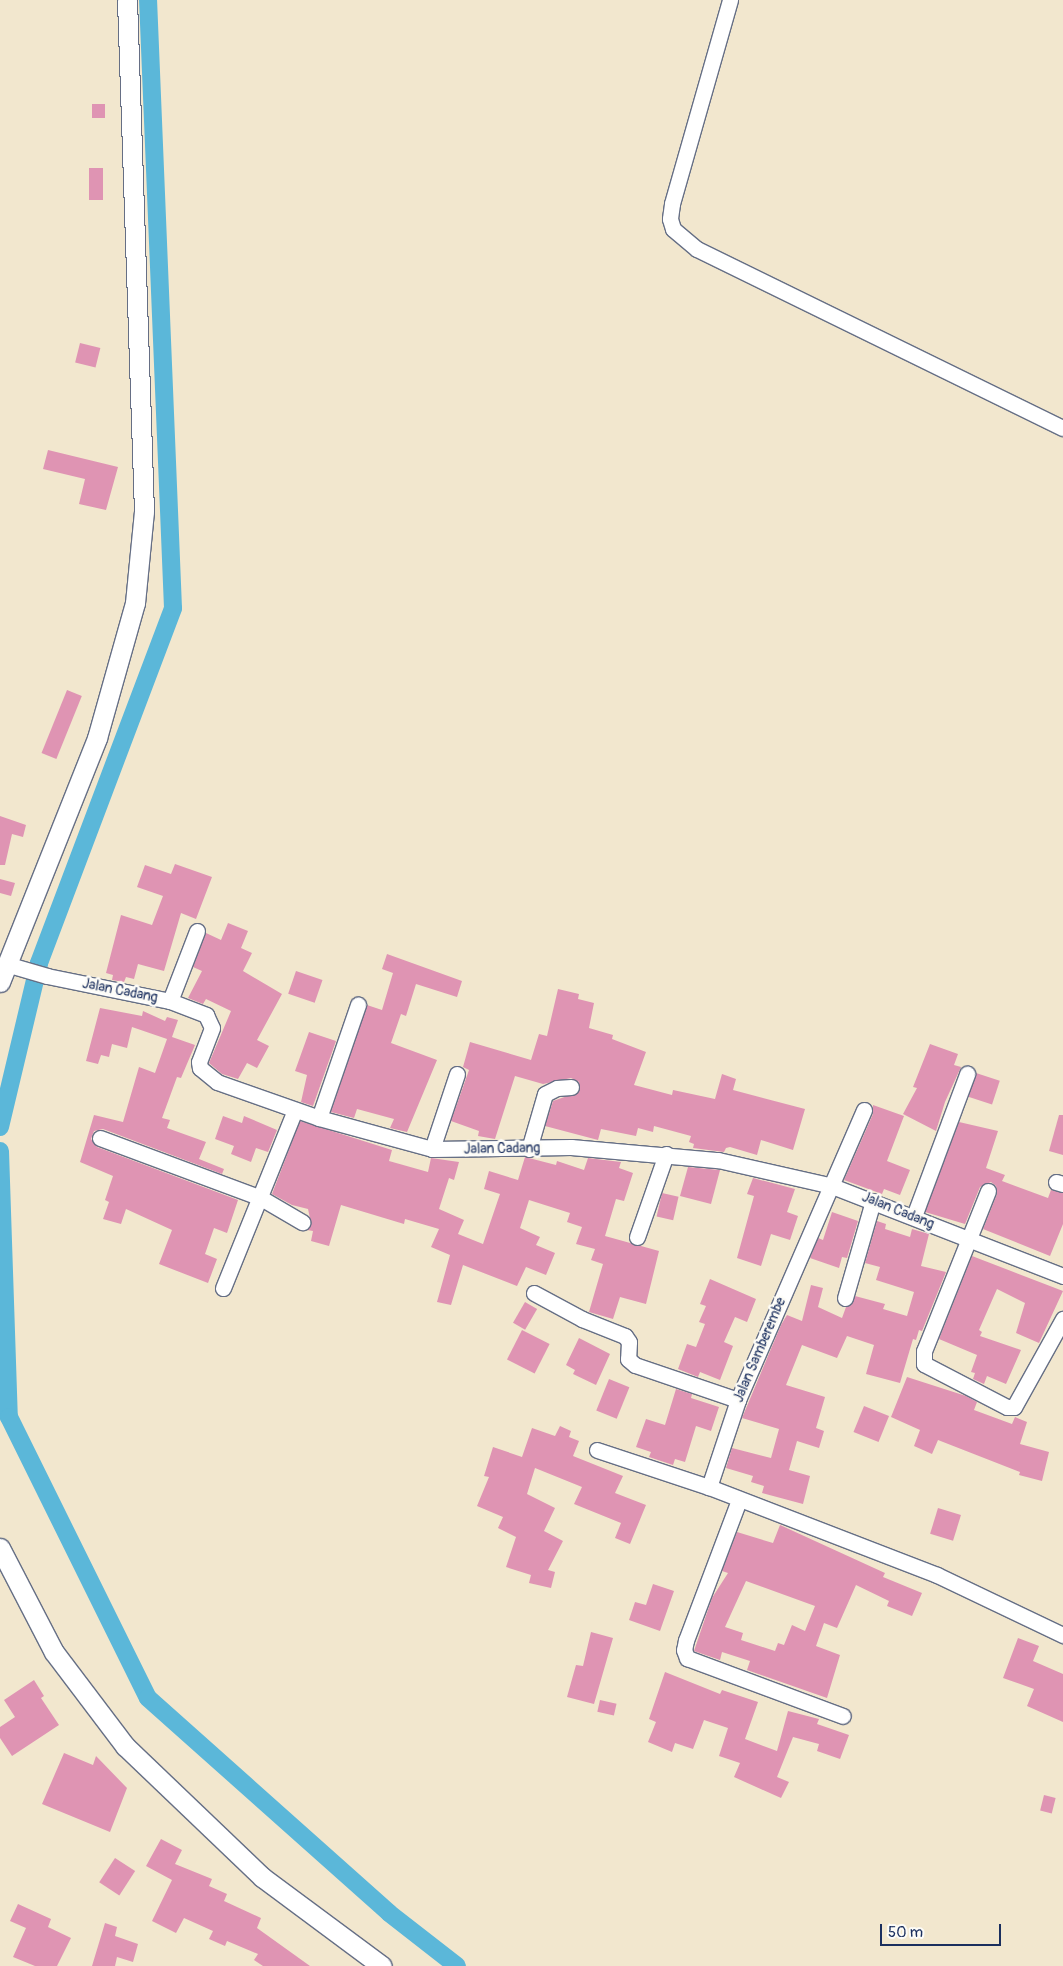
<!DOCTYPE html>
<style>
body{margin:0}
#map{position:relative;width:1063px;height:1966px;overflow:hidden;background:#f2e7ce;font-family:Pangolin,sans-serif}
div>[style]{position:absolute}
.canal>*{height:18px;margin:-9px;padding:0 9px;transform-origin:9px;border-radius:9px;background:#5bb7d9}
.building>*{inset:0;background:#df94b3;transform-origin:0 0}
.roads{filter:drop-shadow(1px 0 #666f85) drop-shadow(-1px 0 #666f85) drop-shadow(0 1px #666f85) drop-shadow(0 -1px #666f85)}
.minor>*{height:15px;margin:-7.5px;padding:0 7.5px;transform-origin:7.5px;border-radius:7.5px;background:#fff}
.tertiary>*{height:19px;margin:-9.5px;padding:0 9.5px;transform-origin:9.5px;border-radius:9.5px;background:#fff}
span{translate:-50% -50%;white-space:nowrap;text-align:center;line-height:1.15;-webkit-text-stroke:5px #fdfcf7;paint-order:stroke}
.street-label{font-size:14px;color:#1b2f5e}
.scale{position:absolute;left:880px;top:1924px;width:121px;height:22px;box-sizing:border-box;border:2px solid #1b2f5e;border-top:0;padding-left:6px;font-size:15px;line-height:18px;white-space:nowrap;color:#1b2f5e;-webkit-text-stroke:4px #fdfcf7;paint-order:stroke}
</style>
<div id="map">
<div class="canal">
<i style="left:0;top:1127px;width:169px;rotate:-76.6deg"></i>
<i style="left:39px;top:963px;width:379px;rotate:-69.3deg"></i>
<i style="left:173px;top:608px;width:609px;rotate:-92.35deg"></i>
<i style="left:0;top:1151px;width:266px;rotate:88.1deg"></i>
<i style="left:9px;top:1417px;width:313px;rotate:63.7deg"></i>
<i style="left:148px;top:1698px;width:323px;rotate:41.7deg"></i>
<i style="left:389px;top:1913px;width:86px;rotate:37.9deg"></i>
</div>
<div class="building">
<i style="left:92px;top:104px;width:13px;height:14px"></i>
<i style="left:89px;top:168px;width:14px;height:32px"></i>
<i style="left:80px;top:343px;width:21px;height:20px;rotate:14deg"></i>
<i style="clip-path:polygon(48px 450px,118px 467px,106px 510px,79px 504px,85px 479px,43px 469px)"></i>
<i style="left:67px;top:690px;width:16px;height:68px;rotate:22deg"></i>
<i style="clip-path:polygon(0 816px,26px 825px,23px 837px,12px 834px,5px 865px,0 865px)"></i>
<i style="clip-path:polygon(175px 864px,212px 877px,196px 919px,181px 913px,164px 971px,138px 964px,134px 979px,126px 977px,124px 982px,112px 980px,113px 975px,106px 973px,121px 915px,152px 925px,163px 896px,137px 887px,145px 865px,171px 874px)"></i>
<i style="clip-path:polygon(0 879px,15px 883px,11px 896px,0 893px)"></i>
<i style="clip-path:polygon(228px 923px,248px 931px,241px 948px,252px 953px,243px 971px,282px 994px,257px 1040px,269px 1046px,257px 1068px,247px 1063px,238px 1079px,222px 1074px,209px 1063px,231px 1011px,206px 999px,203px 1004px,188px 998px,202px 971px,193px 967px,206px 933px,221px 940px)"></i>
<i style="clip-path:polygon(387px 954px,462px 981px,457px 997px,416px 984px,406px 1016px,401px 1014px,391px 1043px,437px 1060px,407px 1132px,390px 1128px,394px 1119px,357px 1109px,354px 1118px,331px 1112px,367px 1005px,382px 1010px,393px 973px,382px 969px)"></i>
<i style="left:296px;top:971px;width:28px;height:24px;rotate:19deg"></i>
<i style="clip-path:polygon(558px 989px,579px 994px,578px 999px,594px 1003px,589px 1028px,613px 1035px,612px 1039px,646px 1052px,634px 1085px,672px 1095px,673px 1090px,715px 1099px,722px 1074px,736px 1079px,733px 1090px,805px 1109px,793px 1150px,761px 1140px,757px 1155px,730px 1147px,726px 1148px,724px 1152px,693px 1148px,694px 1144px,689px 1142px,691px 1136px,654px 1126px,653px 1132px,638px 1128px,636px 1136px,601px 1129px,598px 1140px,545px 1126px,553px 1101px,579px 1092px,579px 1082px,571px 1078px,543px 1084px,515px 1076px,495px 1139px,478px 1136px,479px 1131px,451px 1121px,469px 1070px,463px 1067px,470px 1042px,531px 1060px,539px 1034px,547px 1036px)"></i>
<i style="clip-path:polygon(100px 1008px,142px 1016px,143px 1011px,165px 1021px,167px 1017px,178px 1020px,172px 1037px,195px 1045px,181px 1078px,177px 1077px,162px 1118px,170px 1120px,167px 1128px,206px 1142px,199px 1159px,224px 1169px,222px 1174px,103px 1129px,94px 1131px,91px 1139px,97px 1147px,238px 1200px,227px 1233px,214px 1228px,205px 1254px,217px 1259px,208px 1283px,159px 1264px,172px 1230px,126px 1209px,121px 1224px,103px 1219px,109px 1202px,105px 1200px,113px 1176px,80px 1162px,94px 1115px,123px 1122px,139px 1067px,155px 1073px,167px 1039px,132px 1027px,127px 1048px,112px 1044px,109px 1057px,101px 1055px,98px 1064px,86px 1061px)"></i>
<i style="clip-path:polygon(309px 1032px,336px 1041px,313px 1106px,301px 1102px,307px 1075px,295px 1071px)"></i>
<i style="clip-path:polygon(930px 1044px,958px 1054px,954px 1065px,961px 1067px,945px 1102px,936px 1131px,903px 1114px,917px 1088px,913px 1087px)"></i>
<i style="left:976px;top:1073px;width:25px;height:25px;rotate:18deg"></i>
<i style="clip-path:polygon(873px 1105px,904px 1116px,887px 1161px,910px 1170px,900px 1195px,884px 1189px,882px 1194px,844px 1180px,873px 1114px)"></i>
<i style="clip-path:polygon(1059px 1115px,1063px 1115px,1063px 1155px,1049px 1151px)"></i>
<i style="clip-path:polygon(223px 1116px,242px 1123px,244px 1116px,277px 1130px,268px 1152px,256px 1148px,251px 1162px,231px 1154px,234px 1146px,215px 1139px)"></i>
<i style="clip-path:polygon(300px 1121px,392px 1150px,389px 1161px,428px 1172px,431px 1158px,459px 1162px,454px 1180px,449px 1178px,439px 1209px,464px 1220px,458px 1234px,483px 1244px,500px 1194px,484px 1189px,489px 1171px,518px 1180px,525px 1157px,556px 1165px,557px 1161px,584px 1170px,588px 1158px,621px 1162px,619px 1168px,633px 1173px,624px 1201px,616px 1199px,605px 1236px,659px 1251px,646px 1304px,620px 1297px,613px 1319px,589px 1312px,603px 1264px,591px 1260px,595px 1249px,576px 1244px,582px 1227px,567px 1222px,570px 1213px,529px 1200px,520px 1228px,540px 1237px,536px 1245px,555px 1253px,546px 1275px,526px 1267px,517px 1286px,463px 1265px,451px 1305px,437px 1302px,450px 1255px,431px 1247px,439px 1229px,405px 1219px,404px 1224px,341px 1205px,329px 1246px,311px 1241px,313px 1231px,307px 1230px,311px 1223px,308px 1209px,292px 1205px,272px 1194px)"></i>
<i style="clip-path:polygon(959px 1122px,998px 1131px,986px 1168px,1005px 1175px,1002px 1181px,1048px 1198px,1051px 1190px,1063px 1193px,1063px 1224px,1050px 1256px,983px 1229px,997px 1194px,996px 1186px,991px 1182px,980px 1187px,965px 1224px,925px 1212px)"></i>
<i style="clip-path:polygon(688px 1167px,720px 1170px,711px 1204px,680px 1196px)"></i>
<i style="clip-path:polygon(753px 1178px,795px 1189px,787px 1212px,798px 1216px,790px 1240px,771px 1234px,761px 1266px,737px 1258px,754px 1196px,747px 1194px)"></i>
<i style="left:662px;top:1193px;width:17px;height:24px;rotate:13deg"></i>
<i style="clip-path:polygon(832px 1212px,858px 1221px,847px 1258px,842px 1257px,839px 1268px,810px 1258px,818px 1238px,823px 1240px)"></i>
<i style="clip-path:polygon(877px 1221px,886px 1224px,885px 1229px,910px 1237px,912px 1229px,929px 1234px,921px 1266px,946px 1272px,922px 1331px,919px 1330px,916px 1340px,913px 1339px,900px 1383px,866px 1374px,874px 1345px,847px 1336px,837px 1358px,802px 1345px,786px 1385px,825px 1397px,816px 1428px,824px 1431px,819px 1448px,797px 1441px,789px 1470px,810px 1476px,803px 1504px,762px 1493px,764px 1486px,751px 1482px,753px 1476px,726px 1468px,732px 1448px,771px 1458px,779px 1429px,742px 1418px,781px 1325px,787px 1315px,802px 1321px,811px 1285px,823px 1288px,818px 1307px,842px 1318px,846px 1307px,852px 1304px,855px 1296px,885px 1304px,883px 1309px,907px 1316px,914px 1292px,876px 1280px,880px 1267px,865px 1263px)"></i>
<i style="clip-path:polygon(972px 1256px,1063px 1291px,1039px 1343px,1016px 1333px,1025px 1303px,997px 1289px,979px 1330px,982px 1332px,980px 1336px,1021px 1350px,1006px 1384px,987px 1376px,984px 1384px,973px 1379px,975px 1373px,971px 1372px,977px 1355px,939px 1339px)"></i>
<i style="clip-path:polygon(710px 1279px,756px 1299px,747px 1322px,735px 1317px,724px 1342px,733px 1346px,720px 1380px,700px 1372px,698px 1377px,678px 1369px,687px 1344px,696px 1347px,705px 1324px,699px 1322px,706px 1306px,700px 1304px)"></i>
<i style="left:525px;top:1302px;width:14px;height:24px;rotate:30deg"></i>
<i style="left:522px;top:1330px;width:31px;height:33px;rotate:27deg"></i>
<i style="clip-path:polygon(579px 1338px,610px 1354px,596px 1385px,573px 1374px,575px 1370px,566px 1365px)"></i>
<i style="clip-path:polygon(907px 1377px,966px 1396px,977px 1402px,974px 1410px,1012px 1424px,1015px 1417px,1027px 1422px,1020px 1444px,1049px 1452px,1042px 1481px,1019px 1475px,1020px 1472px,938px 1440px,932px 1454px,914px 1446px,920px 1430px,891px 1417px)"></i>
<i style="left:609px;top:1379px;width:22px;height:34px;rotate:22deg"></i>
<i style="clip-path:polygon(676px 1389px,692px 1394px,691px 1398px,719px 1407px,711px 1431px,696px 1426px,685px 1462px,675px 1459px,673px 1465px,649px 1457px,651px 1452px,636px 1447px,646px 1419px,665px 1425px)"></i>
<i style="left:864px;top:1406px;width:27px;height:28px;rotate:22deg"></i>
<i style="clip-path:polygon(560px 1426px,571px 1431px,569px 1437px,579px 1441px,573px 1456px,623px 1476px,615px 1493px,646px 1505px,630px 1544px,615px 1538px,621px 1523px,574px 1504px,582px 1487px,535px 1468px,527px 1494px,555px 1508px,544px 1531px,563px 1541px,548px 1570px,555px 1572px,551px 1588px,529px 1583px,531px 1575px,506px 1567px,516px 1537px,498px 1528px,503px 1517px,477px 1506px,489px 1477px,484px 1476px,493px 1447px,522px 1457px,532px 1428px,555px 1436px)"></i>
<i style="left:938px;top:1508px;width:24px;height:27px;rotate:17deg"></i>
<i style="clip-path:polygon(evenodd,780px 1525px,885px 1573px,883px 1577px,922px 1593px,912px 1616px,887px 1606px,889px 1601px,856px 1585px,837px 1628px,824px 1623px,816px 1646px,840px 1655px,827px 1698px,747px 1670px,750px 1661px,722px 1652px,720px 1660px,694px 1651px,712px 1598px,728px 1573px,722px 1571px,737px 1532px,773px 1543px,780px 1525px,746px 1581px,815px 1606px,805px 1631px,792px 1625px,784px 1645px,778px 1643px,775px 1651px,741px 1640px,743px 1633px,725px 1627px,746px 1581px)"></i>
<i style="clip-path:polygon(653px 1584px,674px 1591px,660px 1631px,629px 1620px,635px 1602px,646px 1605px)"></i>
<i style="clip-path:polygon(591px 1632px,613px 1638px,594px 1704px,567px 1697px,576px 1665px,583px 1666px)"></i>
<i style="clip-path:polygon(1018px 1638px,1039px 1646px,1033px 1661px,1063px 1674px,1063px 1722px,1027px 1706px,1034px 1689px,1003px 1678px)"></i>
<i style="clip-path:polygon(665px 1672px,720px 1694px,722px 1690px,758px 1702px,745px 1739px,777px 1751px,788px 1711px,819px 1719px,817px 1724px,849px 1735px,840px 1759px,817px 1751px,819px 1744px,793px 1737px,777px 1777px,789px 1782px,781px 1798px,734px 1777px,740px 1763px,719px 1756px,728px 1728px,704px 1720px,693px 1749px,675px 1743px,672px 1752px,648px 1742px,656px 1722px,649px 1719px)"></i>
<i style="clip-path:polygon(34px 1680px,44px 1696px,41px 1698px,59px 1725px,12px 1756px,0 1738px,0 1727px,15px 1717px,4px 1700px)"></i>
<i style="left:600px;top:1700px;width:17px;height:12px;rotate:13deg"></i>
<i style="clip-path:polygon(64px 1753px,93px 1765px,96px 1756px,127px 1788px,110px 1832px,42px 1804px)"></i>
<i style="left:1044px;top:1795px;width:12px;height:16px;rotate:14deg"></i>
<i style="clip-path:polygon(161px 1839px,182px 1850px,175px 1864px,212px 1879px,209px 1886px,227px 1894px,224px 1901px,261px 1918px,257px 1928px,310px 1966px,263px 1966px,254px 1960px,258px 1954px,227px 1941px,225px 1946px,209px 1939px,213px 1931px,184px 1918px,176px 1933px,152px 1921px,172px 1880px,146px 1866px)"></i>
<i style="left:115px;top:1858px;width:24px;height:29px;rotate:33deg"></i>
<i style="clip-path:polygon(18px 1904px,51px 1919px,48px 1927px,71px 1938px,57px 1966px,35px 1966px,13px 1957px,26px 1928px,10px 1921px)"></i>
<i style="clip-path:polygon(105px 1923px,117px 1927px,115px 1936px,138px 1944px,133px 1962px,117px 1957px,115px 1966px,92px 1966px)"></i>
</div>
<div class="roads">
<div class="minor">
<i style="left:730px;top:0;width:212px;rotate:105.9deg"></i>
<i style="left:672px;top:204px;width:15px;rotate:98deg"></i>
<i style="left:670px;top:219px;width:10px;rotate:73deg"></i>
<i style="left:673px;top:229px;width:31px;rotate:40deg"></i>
<i style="left:697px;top:249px;width:407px;rotate:26.1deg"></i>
<i style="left:6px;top:964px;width:43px;rotate:16.3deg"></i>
<i style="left:47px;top:976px;width:126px;rotate:11.5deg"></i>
<i style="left:170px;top:1001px;width:39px;rotate:21deg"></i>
<i style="left:206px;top:1015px;width:14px;rotate:65deg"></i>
<i style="left:212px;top:1028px;width:36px;rotate:111deg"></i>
<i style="left:199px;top:1062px;width:6px;rotate:81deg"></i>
<i style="left:200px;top:1068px;width:22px;rotate:39deg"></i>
<i style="left:217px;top:1082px;width:108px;rotate:19.4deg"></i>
<i style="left:319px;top:1118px;width:117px;rotate:15.3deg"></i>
<i style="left:432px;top:1149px;width:139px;rotate:-0.8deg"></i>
<i style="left:571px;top:1147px;width:148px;rotate:5.1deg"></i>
<i style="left:718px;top:1160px;width:117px;rotate:12.8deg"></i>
<i style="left:832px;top:1186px;width:248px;rotate:21.3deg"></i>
<i style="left:170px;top:1001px;width:75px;rotate:-68.9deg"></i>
<i style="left:864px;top:1110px;width:316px;rotate:113.5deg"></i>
<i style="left:738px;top:1400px;width:92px;rotate:108.4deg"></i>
<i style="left:709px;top:1487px;width:244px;rotate:21.1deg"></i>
<i style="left:937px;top:1575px;width:140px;rotate:25.5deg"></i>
<i style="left:319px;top:1118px;width:120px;rotate:-71deg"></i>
<i style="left:100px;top:1138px;width:172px;rotate:20.4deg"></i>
<i style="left:261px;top:1198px;width:48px;rotate:30.3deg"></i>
<i style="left:432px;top:1149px;width:79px;rotate:-71.6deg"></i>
<i style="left:529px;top:1149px;width:57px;rotate:-73.8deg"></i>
<i style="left:545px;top:1094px;width:13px;rotate:-27deg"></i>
<i style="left:557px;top:1088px;width:14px;rotate:-4deg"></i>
<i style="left:1056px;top:1182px;width:7px;rotate:16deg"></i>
<i style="left:988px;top:1191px;width:172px;rotate:111.8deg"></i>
<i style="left:924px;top:1351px;width:13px;rotate:90deg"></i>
<i style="left:924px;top:1364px;width:93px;rotate:27.4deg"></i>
<i style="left:1007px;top:1407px;width:7px"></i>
<i style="left:1014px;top:1407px;width:101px;rotate:-60.9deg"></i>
<i style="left:914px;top:1216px;width:152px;rotate:-69.5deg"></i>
<i style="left:637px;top:1237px;width:88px;rotate:-70.7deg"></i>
<i style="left:223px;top:1288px;width:192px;rotate:-68deg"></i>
<i style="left:534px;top:1293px;width:55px;rotate:28.4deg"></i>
<i style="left:582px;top:1319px;width:46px;rotate:21.6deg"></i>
<i style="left:625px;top:1336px;width:7px;rotate:56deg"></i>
<i style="left:629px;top:1342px;width:17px;rotate:93deg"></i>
<i style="left:628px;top:1359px;width:9px;rotate:41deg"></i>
<i style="left:635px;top:1365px;width:109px;rotate:18.8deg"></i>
<i style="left:845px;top:1298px;width:101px;rotate:-73.9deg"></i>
<i style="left:597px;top:1450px;width:118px;rotate:18.3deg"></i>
<i style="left:739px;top:1500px;width:150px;rotate:110.7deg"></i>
<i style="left:686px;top:1640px;width:10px;rotate:101deg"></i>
<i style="left:684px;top:1650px;width:9px;rotate:69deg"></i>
<i style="left:687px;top:1658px;width:166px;rotate:20.4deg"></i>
</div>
<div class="tertiary">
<i style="left:0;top:982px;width:263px;rotate:-68.3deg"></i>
<i style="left:97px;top:738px;width:140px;rotate:-74.3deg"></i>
<i style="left:135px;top:603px;width:91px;rotate:-84.4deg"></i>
<i style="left:144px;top:512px;width:512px;rotate:-91.9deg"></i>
<i style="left:0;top:1548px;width:117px;rotate:62.6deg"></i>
<i style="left:54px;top:1652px;width:118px;rotate:52.9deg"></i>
<i style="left:125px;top:1746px;width:190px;rotate:43.7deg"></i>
<i style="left:262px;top:1877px;width:149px;rotate:36.6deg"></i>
</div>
</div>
<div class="street-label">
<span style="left:120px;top:991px;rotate:11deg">Jalan Cadang</span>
<span style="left:502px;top:1149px;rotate:-1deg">Jalan Cadang</span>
<span style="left:898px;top:1211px;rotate:22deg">Jalan Cadang</span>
<span style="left:760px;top:1350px;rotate:-67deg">Jalan Samberembe</span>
</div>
<div class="scale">50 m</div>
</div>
